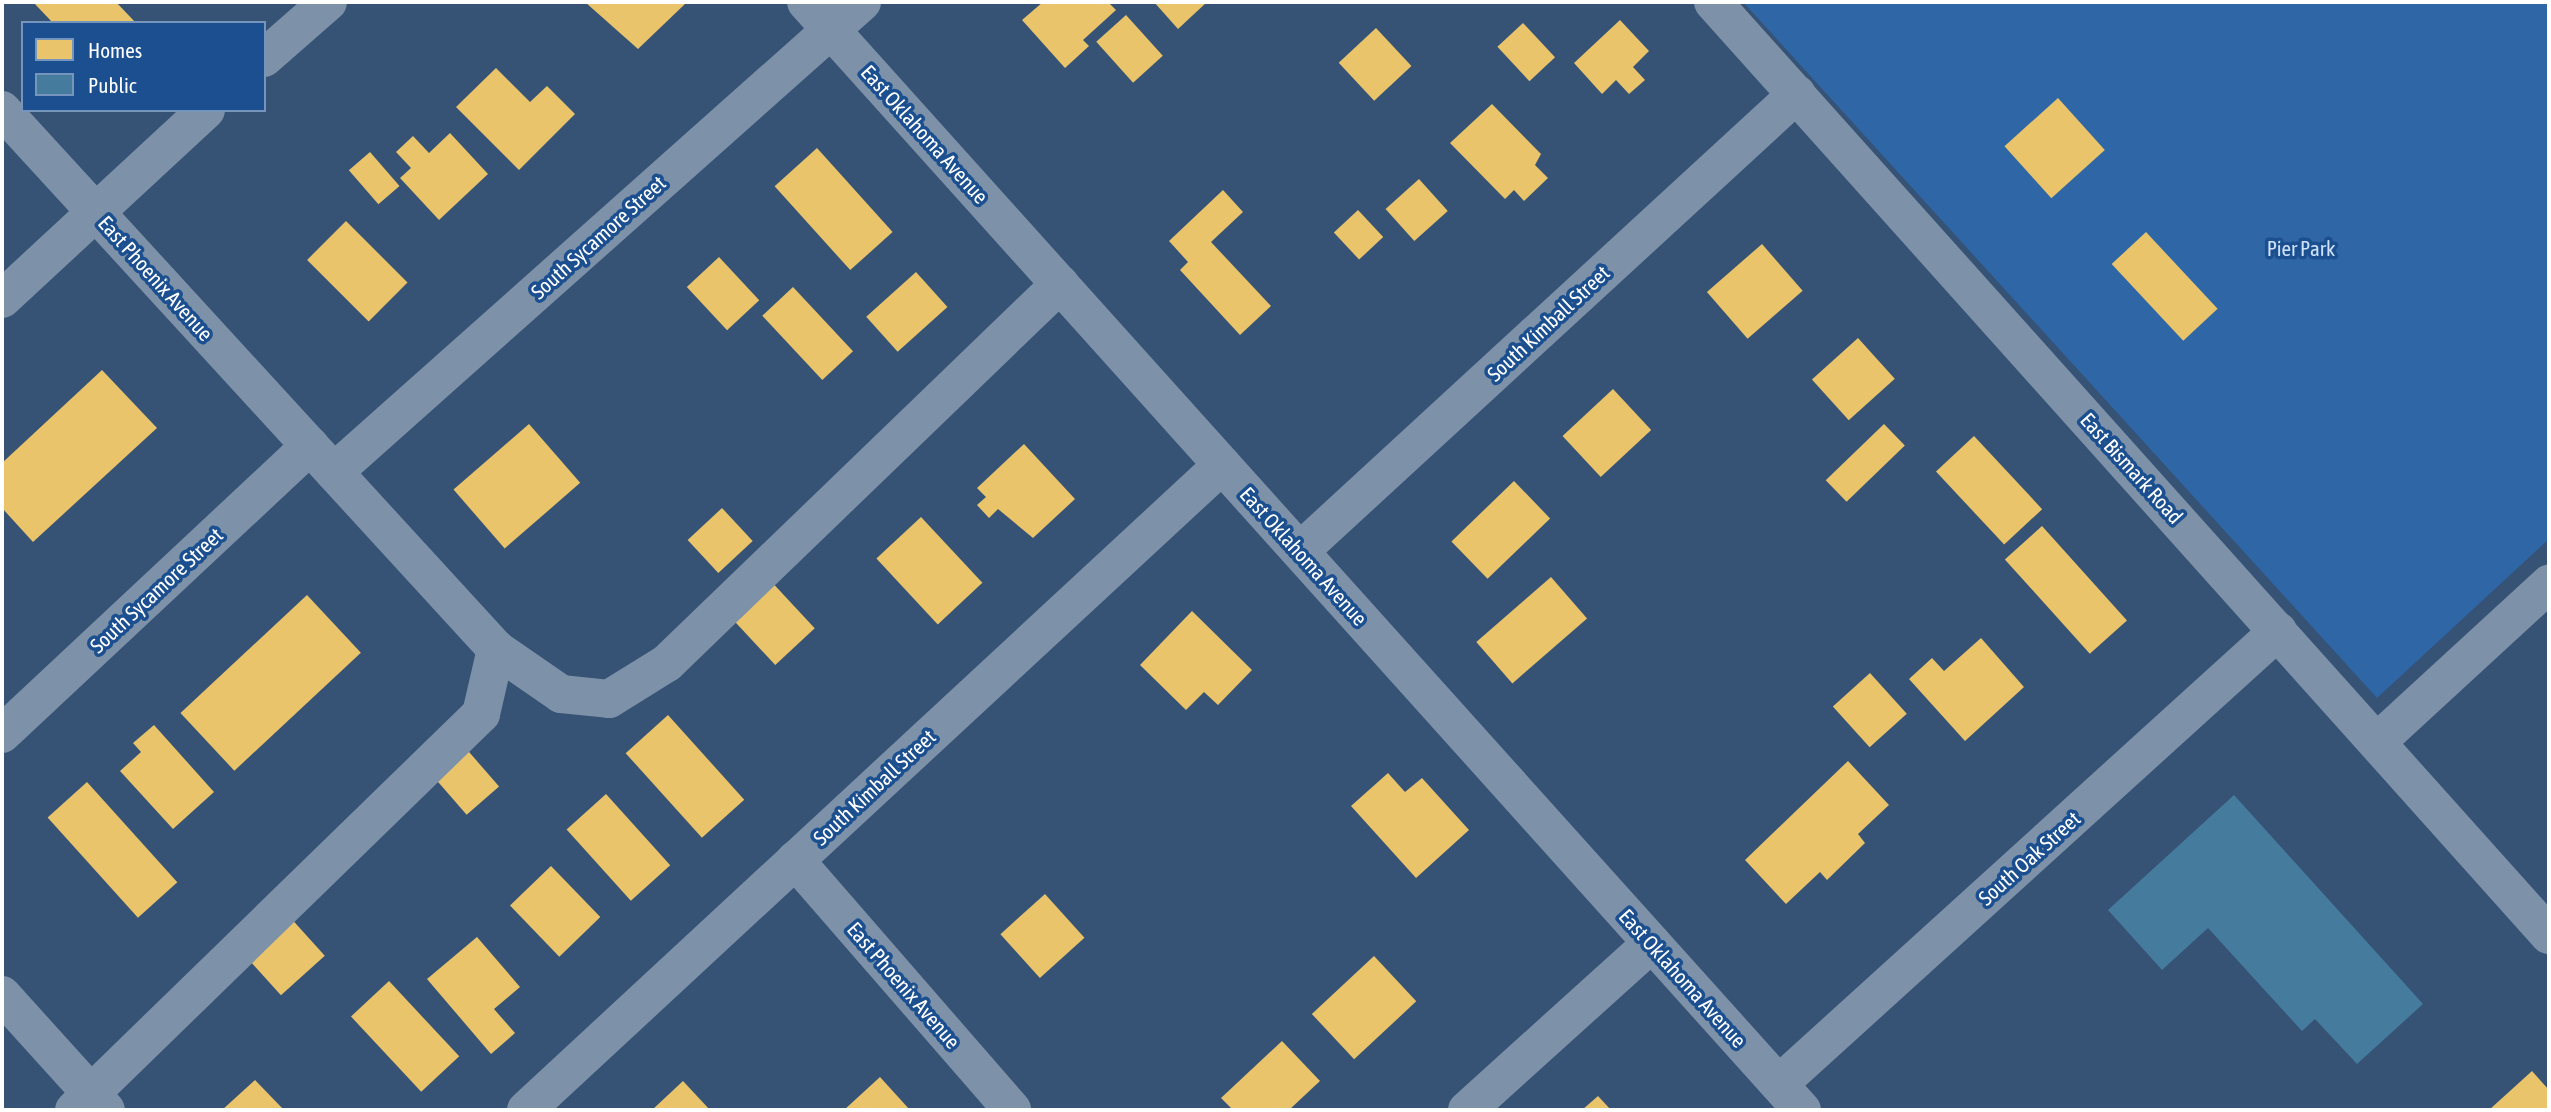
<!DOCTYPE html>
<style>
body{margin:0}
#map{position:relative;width:2551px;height:1112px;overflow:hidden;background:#365274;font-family:"Asap Condensed",sans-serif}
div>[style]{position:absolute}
.green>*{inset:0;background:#2f66a5}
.homes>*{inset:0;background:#e9c46a;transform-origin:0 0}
.public>*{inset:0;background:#457b9d}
.minor>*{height:38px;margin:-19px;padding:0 19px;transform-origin:19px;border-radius:19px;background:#7d92a8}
span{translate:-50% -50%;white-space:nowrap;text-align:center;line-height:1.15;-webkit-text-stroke:7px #1b4f8f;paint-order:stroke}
.street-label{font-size:21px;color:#fff}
.park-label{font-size:21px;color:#cfe3fa}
.frame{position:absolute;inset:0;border:4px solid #fff;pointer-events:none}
.legend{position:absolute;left:21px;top:21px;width:245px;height:91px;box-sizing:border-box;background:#1b4f8f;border:2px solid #7695bc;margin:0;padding:9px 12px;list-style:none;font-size:21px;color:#fff}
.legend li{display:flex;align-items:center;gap:14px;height:35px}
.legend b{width:35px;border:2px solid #7695bc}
</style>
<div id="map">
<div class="green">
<i style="clip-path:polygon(1743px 2px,2549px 2px,2549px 539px,2377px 698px)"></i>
</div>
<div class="homes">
<i style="clip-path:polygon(33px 2px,116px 2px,136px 23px,53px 23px)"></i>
<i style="clip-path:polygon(585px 2px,683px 2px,685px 4px,638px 49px)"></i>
<i style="clip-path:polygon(1043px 2px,1108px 2px,1116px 10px,1083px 40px,1089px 46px,1065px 68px,1022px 20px)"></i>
<i style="clip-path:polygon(1154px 2px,1207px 2px,1178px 29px)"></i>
<i style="left:1126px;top:15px;width:55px;height:40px;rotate:48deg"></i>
<i style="clip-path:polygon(1620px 20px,1649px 51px,1633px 67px,1645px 80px,1629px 94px,1616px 80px,1602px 94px,1574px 63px)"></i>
<i style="left:1523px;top:23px;width:47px;height:35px;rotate:47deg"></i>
<i style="left:1376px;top:28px;width:52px;height:51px;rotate:47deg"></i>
<i style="clip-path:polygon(496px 68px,530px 102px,547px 86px,575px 114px,519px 170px,456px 107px)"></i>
<i style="left:2058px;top:98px;width:70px;height:72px;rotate:48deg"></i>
<i style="clip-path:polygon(1492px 104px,1541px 154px,1535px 165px,1548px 178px,1524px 201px,1514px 190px,1505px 199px,1450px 143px)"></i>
<i style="clip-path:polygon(450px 133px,488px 174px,439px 220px,400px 178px,411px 168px,396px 152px,413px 136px,429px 153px)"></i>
<i style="left:817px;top:148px;width:113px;height:57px;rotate:48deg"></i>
<i style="left:370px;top:152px;width:45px;height:28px;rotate:49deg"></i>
<i style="left:1419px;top:179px;width:43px;height:45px;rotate:48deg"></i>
<i style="clip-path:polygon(1223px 190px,1243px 212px,1211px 242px,1271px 306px,1240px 335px,1180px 270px,1188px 262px,1169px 241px)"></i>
<i style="left:1358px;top:210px;width:37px;height:33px;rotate:47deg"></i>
<i style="left:346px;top:221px;width:87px;height:55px;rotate:45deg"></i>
<i style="left:2146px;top:232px;width:105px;height:47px;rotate:47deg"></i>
<i style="left:1762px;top:244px;width:62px;height:73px;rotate:49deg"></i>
<i style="left:719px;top:257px;width:59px;height:44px;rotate:47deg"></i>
<i style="left:916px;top:272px;width:47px;height:67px;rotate:48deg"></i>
<i style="left:793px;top:287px;width:88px;height:42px;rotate:47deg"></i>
<i style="left:1858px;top:338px;width:55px;height:62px;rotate:48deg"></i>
<i style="clip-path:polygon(102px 370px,157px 428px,33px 542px,2px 508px,2px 463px)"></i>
<i style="left:1613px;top:389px;width:56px;height:69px;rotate:47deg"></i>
<i style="left:529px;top:424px;width:78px;height:100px;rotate:49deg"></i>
<i style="left:1884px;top:424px;width:30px;height:81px;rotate:46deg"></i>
<i style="left:1974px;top:436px;width:100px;height:52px;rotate:47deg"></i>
<i style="clip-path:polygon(1024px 444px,1075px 499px,1033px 538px,998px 509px,989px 518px,977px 505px,986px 497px,977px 488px)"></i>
<i style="left:1514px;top:481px;width:52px;height:87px;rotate:46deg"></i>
<i style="left:722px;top:508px;width:45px;height:47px;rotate:47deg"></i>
<i style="left:921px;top:517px;width:90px;height:61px;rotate:47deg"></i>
<i style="left:2042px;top:526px;width:127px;height:50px;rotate:48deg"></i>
<i style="left:767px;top:577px;width:70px;height:54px;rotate:47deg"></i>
<i style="left:1551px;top:577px;width:55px;height:99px;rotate:49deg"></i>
<i style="left:307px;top:595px;width:79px;height:173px;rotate:47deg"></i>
<i style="clip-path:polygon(1192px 611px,1252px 670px,1218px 705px,1204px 692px,1186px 710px,1140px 665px)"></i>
<i style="clip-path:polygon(1981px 638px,2024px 687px,1965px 741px,1909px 679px,1932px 658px,1944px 671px)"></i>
<i style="left:1870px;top:673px;width:55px;height:50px;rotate:48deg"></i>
<i style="left:668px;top:715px;width:114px;height:57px;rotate:48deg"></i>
<i style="clip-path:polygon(154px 725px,214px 792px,173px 829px,120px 771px,141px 752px,133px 743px)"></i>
<i style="left:463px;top:745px;width:55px;height:43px;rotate:49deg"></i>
<i style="clip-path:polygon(1848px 761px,1889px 805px,1858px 834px,1865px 843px,1827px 880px,1820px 872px,1786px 904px,1745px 860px)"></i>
<i style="clip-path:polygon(1388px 773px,1405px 792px,1422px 778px,1469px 830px,1416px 878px,1351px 806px)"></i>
<i style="left:87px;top:782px;width:135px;height:53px;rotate:48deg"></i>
<i style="left:606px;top:794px;width:96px;height:53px;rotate:48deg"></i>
<i style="left:551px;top:866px;width:71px;height:57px;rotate:46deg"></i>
<i style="left:1045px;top:894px;width:59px;height:60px;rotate:48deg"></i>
<i style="left:288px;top:915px;width:55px;height:59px;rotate:48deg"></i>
<i style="clip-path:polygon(477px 937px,520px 987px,494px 1009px,515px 1033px,491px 1054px,427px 979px)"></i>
<i style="left:1374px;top:956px;width:62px;height:85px;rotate:47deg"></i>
<i style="left:389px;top:981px;width:103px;height:52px;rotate:47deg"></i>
<i style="clip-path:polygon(1282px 1041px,1320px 1081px,1289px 1110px,1233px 1110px,1221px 1098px)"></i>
<i style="clip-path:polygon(2532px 1071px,2549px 1090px,2549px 1110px,2489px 1110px)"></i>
<i style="clip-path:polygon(880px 1077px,910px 1110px,844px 1110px)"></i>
<i style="clip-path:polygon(255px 1080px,284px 1110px,222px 1110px)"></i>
<i style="clip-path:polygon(683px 1081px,710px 1110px,652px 1110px)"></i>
<i style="clip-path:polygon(1598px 1096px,1611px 1110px,1582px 1110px)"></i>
</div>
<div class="public">
<i style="clip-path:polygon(2234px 795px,2423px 1004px,2357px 1064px,2315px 1019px,2302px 1031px,2208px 928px,2162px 970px,2108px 910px)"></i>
</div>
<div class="minor">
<i style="left:806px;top:2px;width:1490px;rotate:48.05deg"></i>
<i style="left:1713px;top:2px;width:1253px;rotate:48.14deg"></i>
<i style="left:264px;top:58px;width:85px;rotate:-41.2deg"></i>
<i style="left:2px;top:110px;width:731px;rotate:47.49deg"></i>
<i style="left:496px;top:649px;width:79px;rotate:34.7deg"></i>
<i style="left:561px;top:694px;width:48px;rotate:5.9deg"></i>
<i style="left:609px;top:699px;width:68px;rotate:-31.8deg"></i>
<i style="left:667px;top:663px;width:546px;rotate:-43.96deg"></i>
<i style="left:2px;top:299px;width:278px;rotate:-42.8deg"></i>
<i style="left:334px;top:472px;width:707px;rotate:-41.67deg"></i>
<i style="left:1300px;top:551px;width:675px;rotate:-42.6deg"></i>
<i style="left:2px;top:734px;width:422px;rotate:-43.1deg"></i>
<i style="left:2377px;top:742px;width:234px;rotate:-42.6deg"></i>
<i style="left:795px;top:860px;width:331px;rotate:49deg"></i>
<i style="left:2px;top:995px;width:155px;rotate:47.9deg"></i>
<i style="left:1779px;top:1084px;width:674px;rotate:-42.23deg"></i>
<i style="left:74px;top:1110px;width:568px;rotate:-44.22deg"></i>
<i style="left:481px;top:714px;width:67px;rotate:-77deg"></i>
<i style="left:526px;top:1110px;width:949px;rotate:-42.82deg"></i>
<i style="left:1467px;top:1110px;width:249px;rotate:-42.1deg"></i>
</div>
<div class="street-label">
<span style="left:925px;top:134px;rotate:48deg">East Oklahoma Avenue</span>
<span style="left:598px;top:237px;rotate:-42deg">South Sycamore Street</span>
<span style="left:156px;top:278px;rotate:48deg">East Phoenix Avenue</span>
<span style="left:1548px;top:323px;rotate:-43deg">South Kimball Street</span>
<span style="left:2132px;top:468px;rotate:48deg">East Bismark Road</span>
<span style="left:1304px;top:556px;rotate:48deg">East Oklahoma Avenue</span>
<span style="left:156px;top:590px;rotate:-43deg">South Sycamore Street</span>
<span style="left:874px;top:787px;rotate:-43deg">South Kimball Street</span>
<span style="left:2029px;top:858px;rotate:-42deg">South Oak Street</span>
<span style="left:1683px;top:978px;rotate:48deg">East Oklahoma Avenue</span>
<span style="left:904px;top:985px;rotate:49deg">East Phoenix Avenue</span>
</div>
<div class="park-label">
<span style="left:2301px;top:248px">Pier Park</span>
</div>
<div class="frame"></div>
<ul class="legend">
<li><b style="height:19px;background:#e9c46a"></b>Homes</li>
<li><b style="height:19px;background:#457b9d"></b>Public</li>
</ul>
</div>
